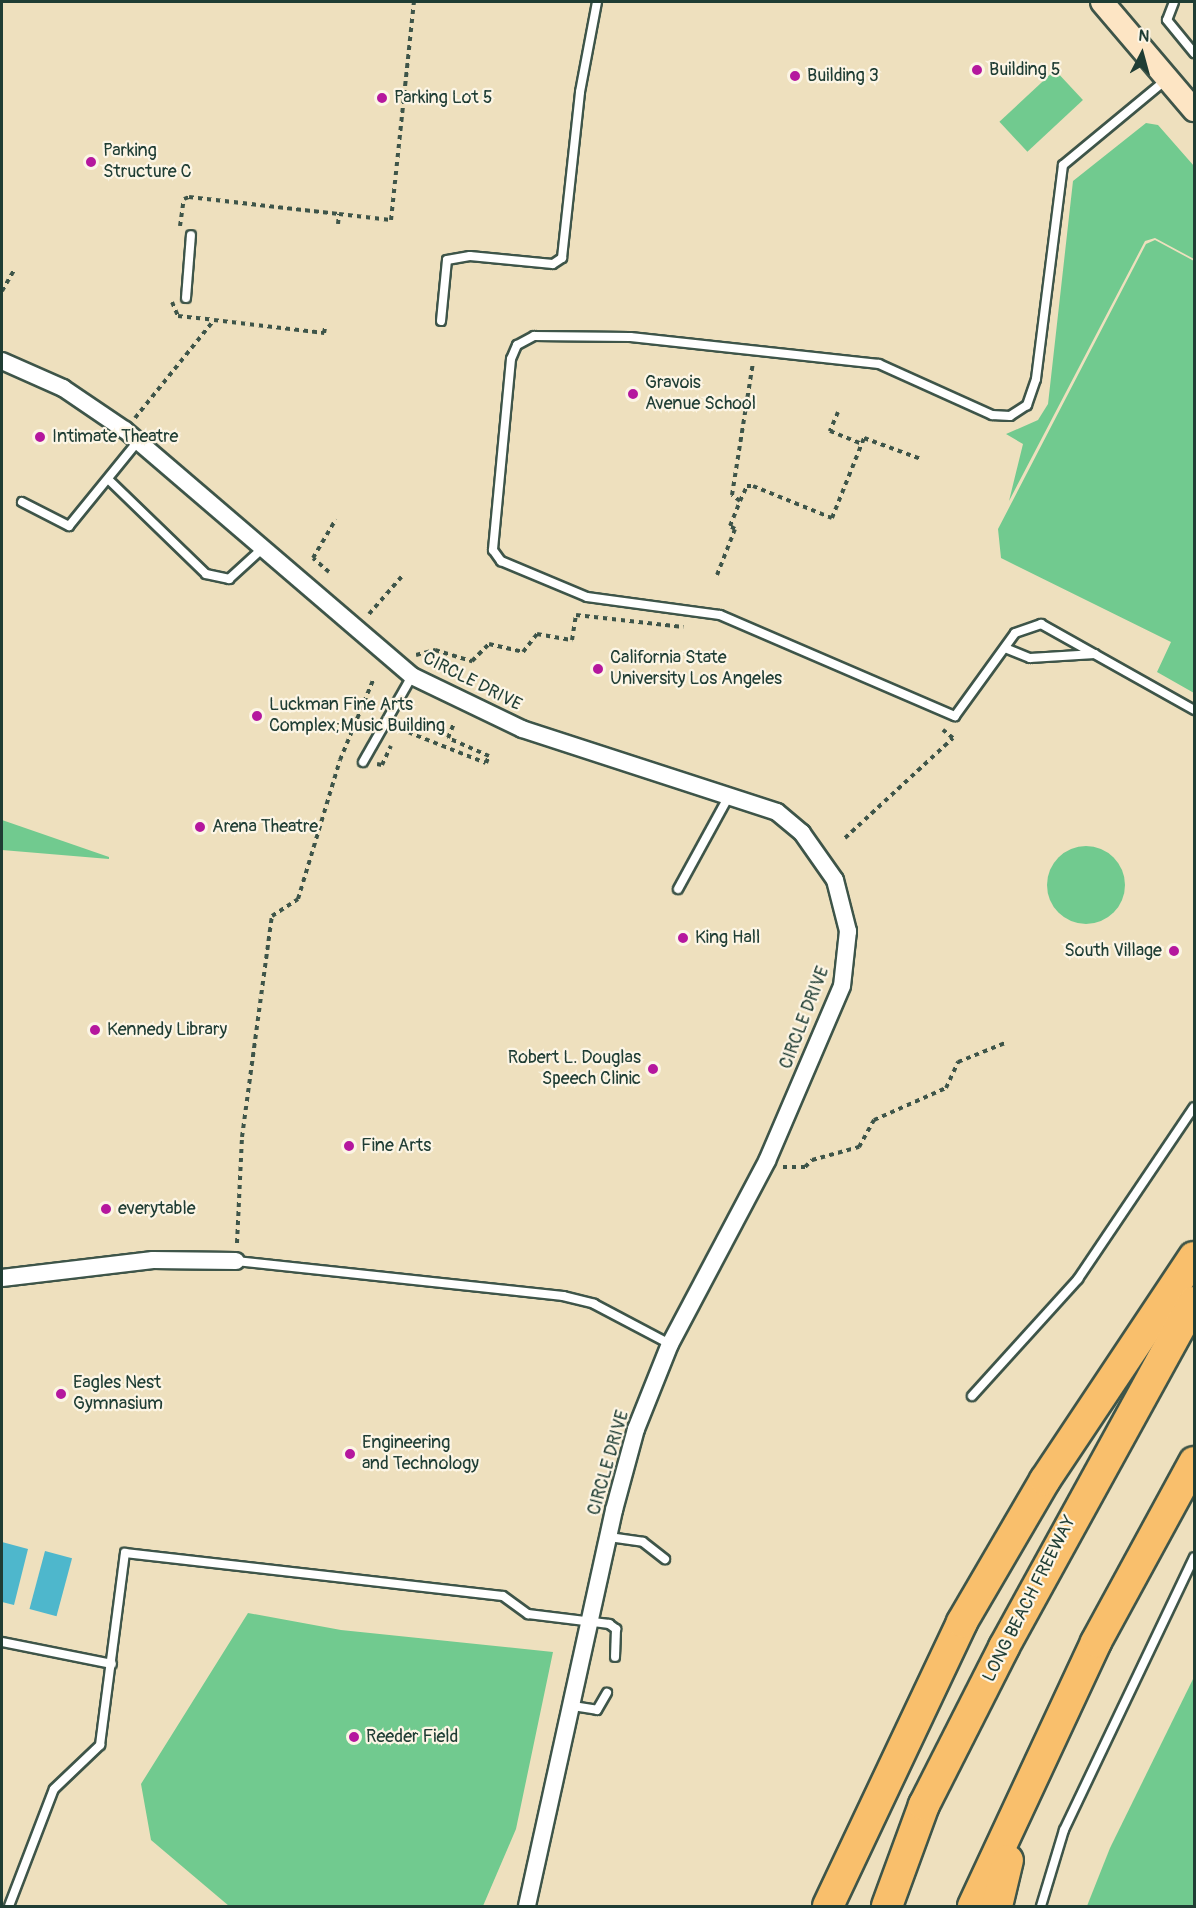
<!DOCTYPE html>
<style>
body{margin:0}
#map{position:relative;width:1196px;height:1908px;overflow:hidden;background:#eee0be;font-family:Pangolin,sans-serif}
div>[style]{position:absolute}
.green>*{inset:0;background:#71ca8f;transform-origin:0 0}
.round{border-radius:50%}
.water>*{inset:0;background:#4eb7cc;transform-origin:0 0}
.path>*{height:4px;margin-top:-2px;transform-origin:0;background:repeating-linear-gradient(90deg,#3e5549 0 4.5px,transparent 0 9px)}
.roads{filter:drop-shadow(2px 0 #3e5549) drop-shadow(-2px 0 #3e5549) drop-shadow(0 2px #3e5549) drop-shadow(0 -2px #3e5549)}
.lane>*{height:8px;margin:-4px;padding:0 4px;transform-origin:4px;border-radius:4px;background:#fff}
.street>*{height:16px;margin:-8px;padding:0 8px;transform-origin:8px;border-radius:8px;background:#fff}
.secondary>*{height:22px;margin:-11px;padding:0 11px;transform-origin:11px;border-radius:11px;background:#fde5c4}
.highway>*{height:30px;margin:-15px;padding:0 15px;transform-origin:15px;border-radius:15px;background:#f9bf6c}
.dots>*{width:16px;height:16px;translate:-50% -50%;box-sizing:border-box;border:3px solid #fcf5e5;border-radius:50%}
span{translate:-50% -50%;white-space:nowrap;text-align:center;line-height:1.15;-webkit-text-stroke:4.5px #fcf5e5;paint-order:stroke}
.poi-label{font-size:18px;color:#1f3d34}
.left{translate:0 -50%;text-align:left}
.right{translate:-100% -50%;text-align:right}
.street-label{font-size:18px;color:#1f3d34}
.frame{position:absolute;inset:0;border:3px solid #1f3d34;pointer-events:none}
.north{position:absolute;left:1112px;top:24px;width:60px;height:60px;-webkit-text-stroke:4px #fcf5e5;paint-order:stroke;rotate:6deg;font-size:16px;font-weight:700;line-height:24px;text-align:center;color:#1f3d34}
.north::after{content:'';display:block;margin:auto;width:21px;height:27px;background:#1f3d34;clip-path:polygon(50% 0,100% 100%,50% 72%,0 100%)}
</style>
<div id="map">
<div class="green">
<i style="left:1055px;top:70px;width:41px;height:76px;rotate:47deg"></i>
<i style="clip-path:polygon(1146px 123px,1158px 125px,1194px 166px,1194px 259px,1155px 238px,1145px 241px,1009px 501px,1023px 444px,1006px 434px,1038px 420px,1048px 404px,1073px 181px)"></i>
<i style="clip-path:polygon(1155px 240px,1194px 261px,1194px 693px,1157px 672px,1171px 642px,1001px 558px,998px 529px,1146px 244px)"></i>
<i style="clip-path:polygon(2px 820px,109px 857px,109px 859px,2px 850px)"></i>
<i class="round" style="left:1047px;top:846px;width:78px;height:78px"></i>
<i style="clip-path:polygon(248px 1613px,341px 1630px,553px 1652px,516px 1829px,483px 1906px,229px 1906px,151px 1840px,141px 1784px)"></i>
<i style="clip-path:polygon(1194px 1677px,1194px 1906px,1087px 1906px,1110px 1848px)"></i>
</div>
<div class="water">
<i style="clip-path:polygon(2px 1542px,28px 1549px,14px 1605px,2px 1602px)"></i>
<i style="left:45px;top:1551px;width:28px;height:60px;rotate:15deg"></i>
</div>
<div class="path">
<i style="left:338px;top:224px;width:10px;rotate:-84deg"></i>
<i style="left:339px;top:214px;width:52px;rotate:6.6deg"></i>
<i style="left:391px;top:220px;width:219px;rotate:-84deg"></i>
<i style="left:180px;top:226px;width:27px;rotate:-82deg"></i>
<i style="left:184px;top:199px;width:5px;rotate:-22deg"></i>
<i style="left:189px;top:197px;width:151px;rotate:6.5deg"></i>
<i style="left:2px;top:291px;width:24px;rotate:-60deg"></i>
<i style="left:172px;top:302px;width:15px;rotate:67deg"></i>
<i style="left:178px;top:316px;width:36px;rotate:6deg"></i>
<i style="left:838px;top:412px;width:21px;rotate:113deg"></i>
<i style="left:830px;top:431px;width:35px;rotate:22deg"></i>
<i style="left:135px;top:418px;width:126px;rotate:-51.1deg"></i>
<i style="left:214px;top:320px;width:111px;rotate:6.7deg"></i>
<i style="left:324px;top:333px;width:5px;rotate:-79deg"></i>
<i style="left:740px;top:501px;width:17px;rotate:-65deg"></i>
<i style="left:747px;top:486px;width:6px"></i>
<i style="left:753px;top:486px;width:85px;rotate:22.1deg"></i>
<i style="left:832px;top:518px;width:86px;rotate:-68.2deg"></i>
<i style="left:864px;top:438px;width:61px;rotate:20.2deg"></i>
<i style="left:329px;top:572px;width:21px;rotate:-139deg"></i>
<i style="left:313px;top:558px;width:45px;rotate:-59.5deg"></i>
<i style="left:717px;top:575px;width:49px;rotate:-68.6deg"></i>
<i style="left:735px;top:529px;width:6px;rotate:-149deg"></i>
<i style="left:730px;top:526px;width:27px;rotate:-68deg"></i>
<i style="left:740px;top:501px;width:10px;rotate:-143deg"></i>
<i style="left:732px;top:495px;width:134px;rotate:-81deg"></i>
<i style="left:369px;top:614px;width:52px;rotate:-48.9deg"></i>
<i style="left:416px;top:655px;width:20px;rotate:-15deg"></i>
<i style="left:435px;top:650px;width:39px;rotate:17deg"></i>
<i style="left:472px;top:661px;width:24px;rotate:-45deg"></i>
<i style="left:489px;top:644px;width:35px;rotate:13deg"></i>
<i style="left:523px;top:652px;width:23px;rotate:-52deg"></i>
<i style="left:537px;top:634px;width:36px;rotate:10deg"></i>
<i style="left:572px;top:640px;width:25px;rotate:-81deg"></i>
<i style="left:576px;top:615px;width:108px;rotate:6.4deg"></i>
<i style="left:400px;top:729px;width:92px;rotate:21.6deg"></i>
<i style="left:486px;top:763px;width:8px;rotate:-67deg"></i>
<i style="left:489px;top:756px;width:45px;rotate:-156.3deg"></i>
<i style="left:448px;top:738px;width:16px;rotate:-68deg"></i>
<i style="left:377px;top:764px;width:5px;rotate:11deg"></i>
<i style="left:382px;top:765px;width:21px;rotate:-65deg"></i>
<i style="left:845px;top:838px;width:147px;rotate:-42.8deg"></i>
<i style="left:953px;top:738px;width:13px;rotate:-141deg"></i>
<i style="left:783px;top:1167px;width:22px"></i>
<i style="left:805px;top:1167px;width:10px;rotate:-45deg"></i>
<i style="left:812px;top:1160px;width:49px;rotate:-15.5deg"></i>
<i style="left:859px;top:1147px;width:31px;rotate:-61deg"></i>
<i style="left:874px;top:1120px;width:79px;rotate:-24deg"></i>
<i style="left:946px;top:1088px;width:29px;rotate:-65deg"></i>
<i style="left:958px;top:1062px;width:51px;rotate:-22deg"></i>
<i style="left:237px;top:1243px;width:106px;rotate:-87.3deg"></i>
<i style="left:242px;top:1137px;width:223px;rotate:-82.3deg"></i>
<i style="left:272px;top:916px;width:31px;rotate:-33deg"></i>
<i style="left:298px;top:899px;width:145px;rotate:-73.2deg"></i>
<i style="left:340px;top:760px;width:89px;rotate:-67.5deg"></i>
</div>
<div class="roads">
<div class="lane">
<i style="left:1174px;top:2px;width:19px;rotate:111deg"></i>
<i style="left:1167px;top:20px;width:43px;rotate:50.7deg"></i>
<i style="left:1167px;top:79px;width:135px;rotate:140.4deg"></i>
<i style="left:1063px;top:165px;width:216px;rotate:97.2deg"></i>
<i style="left:1036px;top:379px;width:28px;rotate:109deg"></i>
<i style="left:1027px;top:405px;width:20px;rotate:147deg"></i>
<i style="left:1010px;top:416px;width:18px;rotate:-177deg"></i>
<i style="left:992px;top:415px;width:124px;rotate:-155.7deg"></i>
<i style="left:879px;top:364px;width:250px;rotate:-173.8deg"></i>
<i style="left:630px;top:337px;width:96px;rotate:-179.4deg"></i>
<i style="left:534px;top:336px;width:19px;rotate:152deg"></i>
<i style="left:517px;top:345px;width:15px;rotate:113deg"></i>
<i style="left:511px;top:359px;width:192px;rotate:95.4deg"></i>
<i style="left:493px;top:550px;width:14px;rotate:54deg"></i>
<i style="left:501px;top:561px;width:93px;rotate:22.7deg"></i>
<i style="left:587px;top:597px;width:134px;rotate:7.7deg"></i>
<i style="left:720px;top:615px;width:256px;rotate:23.3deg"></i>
<i style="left:955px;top:716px;width:102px;rotate:-54.1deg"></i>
<i style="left:1015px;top:633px;width:28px;rotate:-19deg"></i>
<i style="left:1041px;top:624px;width:176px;rotate:29.3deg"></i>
<i style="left:186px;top:298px;width:63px;rotate:-85.5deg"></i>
<i style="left:441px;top:321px;width:61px;rotate:-84.4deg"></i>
<i style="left:447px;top:260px;width:23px;rotate:-10deg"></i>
<i style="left:470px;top:256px;width:83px;rotate:5.5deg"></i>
<i style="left:553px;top:264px;width:11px;rotate:-34deg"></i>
<i style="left:562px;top:258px;width:167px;rotate:-83.8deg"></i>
<i style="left:580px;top:92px;width:92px;rotate:-79.3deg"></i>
<i style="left:109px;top:480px;width:135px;rotate:44.1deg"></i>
<i style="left:206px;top:574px;width:24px;rotate:12deg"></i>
<i style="left:229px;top:579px;width:46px;rotate:-42.4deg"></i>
<i style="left:22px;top:502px;width:53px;rotate:27.1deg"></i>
<i style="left:69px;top:526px;width:109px;rotate:-50.9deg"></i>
<i style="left:1005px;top:648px;width:27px;rotate:22deg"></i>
<i style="left:1030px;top:658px;width:65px;rotate:-3.5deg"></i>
<i style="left:363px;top:762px;width:99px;rotate:-60.3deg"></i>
<i style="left:678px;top:889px;width:106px;rotate:-61.3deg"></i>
<i style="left:236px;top:1261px;width:329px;rotate:6.1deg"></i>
<i style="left:563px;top:1296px;width:32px;rotate:14deg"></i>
<i style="left:594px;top:1304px;width:86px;rotate:27.8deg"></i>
<i style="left:972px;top:1396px;width:158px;rotate:-47.8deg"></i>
<i style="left:1078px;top:1279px;width:207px;rotate:-56deg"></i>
<i style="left:609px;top:1537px;width:34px;rotate:8deg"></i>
<i style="left:643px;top:1542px;width:28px;rotate:38deg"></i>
<i style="left:2px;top:1642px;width:112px;rotate:11.3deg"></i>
<i style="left:573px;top:1706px;width:24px;rotate:9deg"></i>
<i style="left:597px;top:1710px;width:20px;rotate:-60deg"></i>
<i style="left:9px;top:1906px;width:125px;rotate:-69deg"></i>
<i style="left:54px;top:1789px;width:64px;rotate:-43.7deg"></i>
<i style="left:100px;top:1745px;width:194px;rotate:-82.6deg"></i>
<i style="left:125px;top:1553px;width:380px;rotate:6.5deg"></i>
<i style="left:503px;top:1596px;width:31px;rotate:36deg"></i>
<i style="left:528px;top:1614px;width:82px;rotate:7deg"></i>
<i style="left:609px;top:1624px;width:9px;rotate:36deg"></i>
<i style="left:616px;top:1629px;width:28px;rotate:92deg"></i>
<i style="left:1041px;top:1906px;width:79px;rotate:-73.2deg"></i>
<i style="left:1064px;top:1830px;width:302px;rotate:-64.5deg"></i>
</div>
<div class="street">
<i style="left:2px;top:361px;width:67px;rotate:23.9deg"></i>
<i style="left:63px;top:388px;width:75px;rotate:34.1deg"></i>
<i style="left:125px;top:430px;width:378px;rotate:40.6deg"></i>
<i style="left:412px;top:676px;width:122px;rotate:25.7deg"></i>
<i style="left:522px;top:729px;width:268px;rotate:18deg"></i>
<i style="left:777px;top:812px;width:33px;rotate:40deg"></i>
<i style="left:802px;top:833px;width:57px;rotate:54.9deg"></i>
<i style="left:835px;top:880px;width:53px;rotate:75.7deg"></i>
<i style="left:848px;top:931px;width:55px;rotate:96.2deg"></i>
<i style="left:842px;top:986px;width:190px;rotate:113.2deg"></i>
<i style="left:767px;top:1161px;width:207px;rotate:117.9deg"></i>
<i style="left:670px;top:1344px;width:92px;rotate:111.8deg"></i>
<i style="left:636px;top:1429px;width:84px;rotate:105.2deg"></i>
<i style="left:614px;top:1510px;width:405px;rotate:102.4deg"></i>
<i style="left:2px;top:1278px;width:152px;rotate:-6.8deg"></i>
<i style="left:153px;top:1260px;width:83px;rotate:0.7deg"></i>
</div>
<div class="secondary">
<i style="left:1102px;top:2px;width:142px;rotate:49.6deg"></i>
</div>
<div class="highway">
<i style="left:828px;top:1906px;width:314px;rotate:-64.7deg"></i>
<i style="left:962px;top:1622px;width:164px;rotate:-59.7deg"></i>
<i style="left:1045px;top:1480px;width:268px;rotate:-56.3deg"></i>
<i style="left:887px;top:1906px;width:108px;rotate:-69.9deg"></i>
<i style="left:924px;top:1805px;width:177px;rotate:-63.1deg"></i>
<i style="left:1004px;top:1647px;width:394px;rotate:-61.2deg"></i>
<i style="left:973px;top:1906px;width:291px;rotate:-65deg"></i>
<i style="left:1096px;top:1642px;width:205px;rotate:-61.4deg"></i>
<i style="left:997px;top:1906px;width:47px;rotate:-76.6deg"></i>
</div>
</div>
<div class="dots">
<i style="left:977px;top:70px;background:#b5179e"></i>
<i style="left:795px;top:76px;background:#b5179e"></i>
<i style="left:382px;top:98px;background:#b5179e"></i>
<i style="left:91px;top:162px;background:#b5179e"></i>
<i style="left:633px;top:394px;background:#b5179e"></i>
<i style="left:40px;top:437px;background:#b5179e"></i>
<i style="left:598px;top:669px;background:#b5179e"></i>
<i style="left:257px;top:716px;background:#b5179e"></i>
<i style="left:200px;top:827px;background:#b5179e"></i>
<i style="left:683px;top:938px;background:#b5179e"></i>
<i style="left:1174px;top:951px;background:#b5179e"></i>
<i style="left:95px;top:1030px;background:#b5179e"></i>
<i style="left:653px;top:1069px;background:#b5179e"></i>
<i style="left:349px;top:1146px;background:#b5179e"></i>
<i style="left:106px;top:1209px;background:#b5179e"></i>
<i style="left:61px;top:1394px;background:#b5179e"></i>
<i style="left:350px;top:1454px;background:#b5179e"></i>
<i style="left:354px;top:1737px;background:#b5179e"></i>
</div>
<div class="poi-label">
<span class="left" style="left:989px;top:70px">Building 5</span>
<span class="left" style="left:807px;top:76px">Building 3</span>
<span class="left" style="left:394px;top:98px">Parking Lot 5</span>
<span class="left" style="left:103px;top:162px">Parking<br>Structure C</span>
<span class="left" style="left:645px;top:394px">Gravois<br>Avenue School</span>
<span class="left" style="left:52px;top:437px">Intimate Theatre</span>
<span class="left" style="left:610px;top:669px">California State<br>University Los Angeles</span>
<span class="left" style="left:269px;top:716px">Luckman Fine Arts<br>Complex;Music Building</span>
<span class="left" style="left:212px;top:827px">Arena Theatre</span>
<span class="left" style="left:695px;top:938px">King Hall</span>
<span class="right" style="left:1162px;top:951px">South Village</span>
<span class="left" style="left:107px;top:1030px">Kennedy Library</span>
<span class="right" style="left:641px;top:1069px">Robert L. Douglas<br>Speech Clinic</span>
<span class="left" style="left:361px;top:1146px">Fine Arts</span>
<span class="left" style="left:118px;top:1209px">everytable</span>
<span class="left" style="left:73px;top:1394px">Eagles Nest<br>Gymnasium</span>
<span class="left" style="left:362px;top:1454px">Engineering<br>and Technology</span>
<span class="left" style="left:366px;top:1737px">Reeder Field</span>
</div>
<div class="street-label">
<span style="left:472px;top:682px;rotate:27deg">CIRCLE DRIVE</span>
<span style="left:805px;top:1018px;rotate:-69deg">CIRCLE DRIVE</span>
<span style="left:609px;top:1463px;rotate:-74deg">CIRCLE DRIVE</span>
<span style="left:1030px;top:1599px;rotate:-63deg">LONG BEACH FREEWAY</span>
</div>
<div class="frame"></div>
<div class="north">N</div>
</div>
